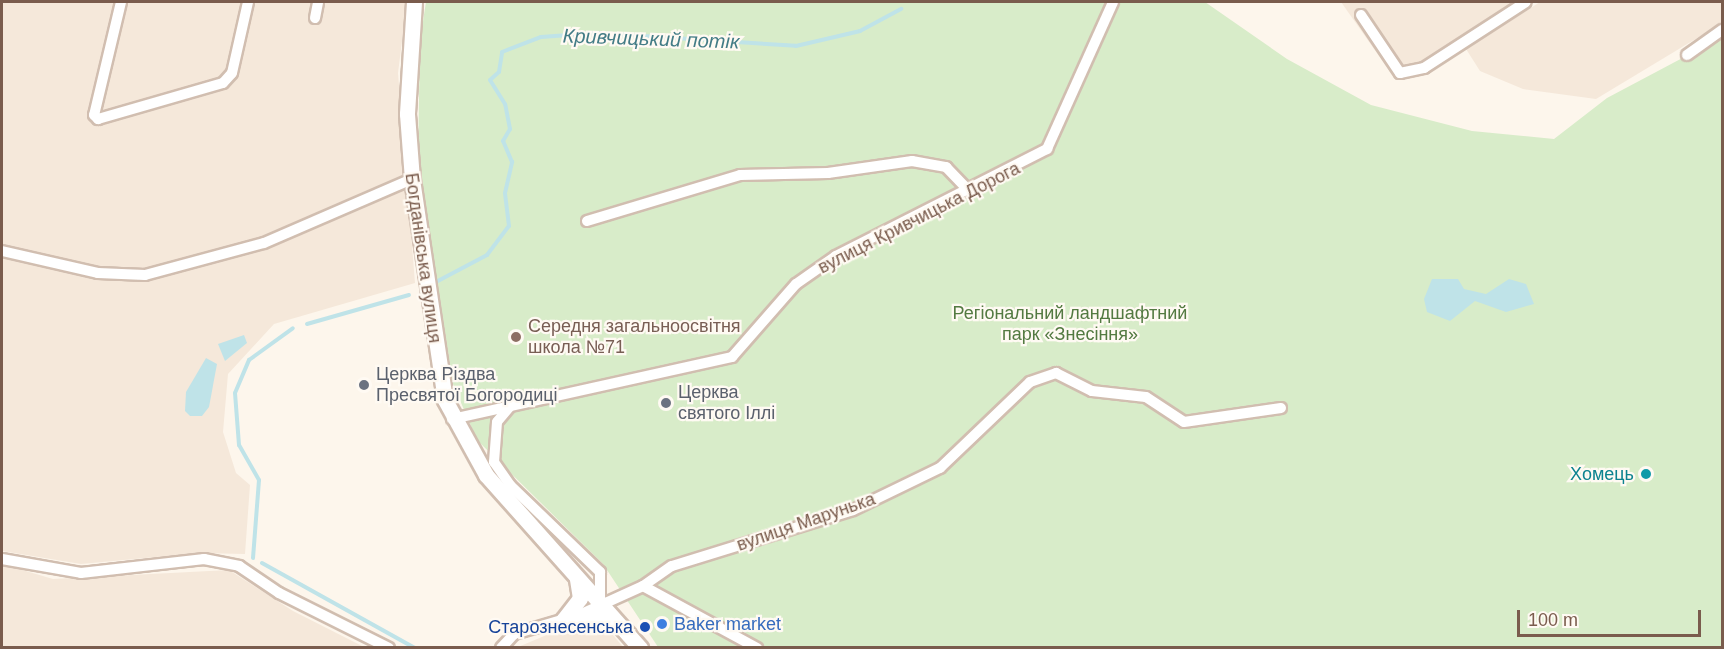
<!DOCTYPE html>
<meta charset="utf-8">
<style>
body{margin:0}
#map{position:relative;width:1724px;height:649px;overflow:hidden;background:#fdf6ec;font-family:Arial,sans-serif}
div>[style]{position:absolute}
.residential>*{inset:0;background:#f5e8da}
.green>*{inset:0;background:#d8ecc9}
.water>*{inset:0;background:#bfe3e8}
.stream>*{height:4px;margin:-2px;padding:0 2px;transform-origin:2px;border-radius:2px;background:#bfe3e8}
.roads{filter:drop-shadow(2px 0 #d1beb0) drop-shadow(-2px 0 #d1beb0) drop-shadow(0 2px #d1beb0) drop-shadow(0 -2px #d1beb0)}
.street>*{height:10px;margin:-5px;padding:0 5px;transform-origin:5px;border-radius:5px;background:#fff}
.secondary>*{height:15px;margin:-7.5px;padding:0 7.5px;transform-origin:7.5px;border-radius:7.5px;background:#fff}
.dots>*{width:16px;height:16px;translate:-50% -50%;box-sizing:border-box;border:3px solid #fffaf3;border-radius:50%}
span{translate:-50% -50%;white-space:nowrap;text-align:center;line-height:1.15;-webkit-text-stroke:4.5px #fffaf3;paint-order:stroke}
.street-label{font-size:18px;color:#7a5c4d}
.park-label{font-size:18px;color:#537a41}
.education-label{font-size:18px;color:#785e54}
.left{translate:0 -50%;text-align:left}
.worship-label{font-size:18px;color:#5b616d}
.culture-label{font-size:18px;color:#0d838f}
.right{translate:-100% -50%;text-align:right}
.shop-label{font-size:18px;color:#366cbe}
.transit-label{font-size:18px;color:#164399}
.water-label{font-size:20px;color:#437c86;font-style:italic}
.frame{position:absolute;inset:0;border:3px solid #7a5c4d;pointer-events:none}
.scale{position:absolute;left:1517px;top:610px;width:184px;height:27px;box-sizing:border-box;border:3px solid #7a5c4d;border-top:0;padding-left:8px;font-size:18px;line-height:21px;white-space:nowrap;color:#7a5c4d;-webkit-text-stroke:4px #fffaf3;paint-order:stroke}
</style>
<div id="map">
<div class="residential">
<i style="clip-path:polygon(2px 2px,407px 2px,398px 73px,415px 283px,274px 324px,228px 374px,223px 432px,236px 473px,250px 485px,245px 554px,199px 553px,81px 564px,2px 551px)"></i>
<i style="clip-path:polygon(1341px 2px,1521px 2px,1417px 68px,1391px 73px)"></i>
<i style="clip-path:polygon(1540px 2px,1722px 2px,1722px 23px,1596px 99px,1523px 89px,1480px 71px,1466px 49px)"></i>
<i style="clip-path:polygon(2px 564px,53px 579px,229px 570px,293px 611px,364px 647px,2px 647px)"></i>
<i style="clip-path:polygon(597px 632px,613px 635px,623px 647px,518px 647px,549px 634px)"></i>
</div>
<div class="green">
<i style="clip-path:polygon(426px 2px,1205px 2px,1287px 59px,1371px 105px,1472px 131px,1554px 139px,1607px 98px,1722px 37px,1722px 647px,658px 647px,603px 564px,477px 440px,453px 384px,418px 158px,420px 40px)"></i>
</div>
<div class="water">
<i style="clip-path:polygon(1432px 279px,1458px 279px,1464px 289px,1486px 294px,1509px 279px,1526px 284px,1534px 304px,1506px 312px,1475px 301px,1450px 321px,1427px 312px,1424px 299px)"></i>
<i style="clip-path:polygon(244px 335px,247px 343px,225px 361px,218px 344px)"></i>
<i style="clip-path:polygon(206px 358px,217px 364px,209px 407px,202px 416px,190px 416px,185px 411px,186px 392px)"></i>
</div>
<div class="stream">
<i style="left:434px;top:283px;width:60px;rotate:-27.8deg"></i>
<i style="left:487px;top:255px;width:36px;rotate:-53deg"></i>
<i style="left:509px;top:226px;width:33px;rotate:-97deg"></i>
<i style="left:505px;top:193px;width:32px;rotate:-77deg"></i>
<i style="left:512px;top:162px;width:23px;rotate:-113deg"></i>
<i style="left:503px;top:141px;width:14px;rotate:-60deg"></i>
<i style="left:510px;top:129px;width:25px;rotate:-101deg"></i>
<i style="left:505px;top:104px;width:28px;rotate:-122deg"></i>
<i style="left:490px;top:80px;width:12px;rotate:-42deg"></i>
<i style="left:499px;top:72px;width:20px;rotate:-81deg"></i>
<i style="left:502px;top:52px;width:42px;rotate:-21deg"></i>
<i style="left:541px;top:37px;width:56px;rotate:-4.1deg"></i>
<i style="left:597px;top:33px;width:199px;rotate:3.7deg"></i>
<i style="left:796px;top:46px;width:66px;rotate:-13.2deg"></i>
<i style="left:860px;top:31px;width:47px;rotate:-28.2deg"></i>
<i style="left:307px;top:324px;width:106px;rotate:-15.9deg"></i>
<i style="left:253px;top:558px;width:78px;rotate:-85.6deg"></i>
<i style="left:259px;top:480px;width:40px;rotate:-119.7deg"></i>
<i style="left:239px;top:445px;width:52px;rotate:-94.4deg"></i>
<i style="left:235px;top:393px;width:36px;rotate:-67deg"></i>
<i style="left:249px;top:360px;width:54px;rotate:-36deg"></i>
<i style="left:262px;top:563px;width:175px;rotate:29.1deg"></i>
</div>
<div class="roads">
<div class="street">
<i style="left:121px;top:2px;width:116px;rotate:103.4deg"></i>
<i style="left:94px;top:115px;width:6px;rotate:45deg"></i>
<i style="left:98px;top:119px;width:130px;rotate:-16.1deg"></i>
<i style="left:223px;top:83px;width:13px;rotate:-48deg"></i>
<i style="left:232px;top:73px;width:73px;rotate:-77.3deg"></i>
<i style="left:1361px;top:15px;width:70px;rotate:56.1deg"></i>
<i style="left:1400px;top:73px;width:25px;rotate:-12deg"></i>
<i style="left:1424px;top:68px;width:121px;rotate:-32.9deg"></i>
<i style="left:315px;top:18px;width:16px;rotate:-79deg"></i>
<i style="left:1687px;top:55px;width:43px;rotate:-35.5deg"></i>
<i style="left:587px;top:221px;width:160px;rotate:-16.7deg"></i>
<i style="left:740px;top:175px;width:88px;rotate:-1.3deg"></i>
<i style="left:828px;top:173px;width:85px;rotate:-8.1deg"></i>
<i style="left:912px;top:161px;width:35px;rotate:10deg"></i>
<i style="left:946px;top:167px;width:35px;rotate:46deg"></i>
<i style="left:2px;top:251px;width:98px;rotate:12.9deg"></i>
<i style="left:98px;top:273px;width:47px;rotate:2.4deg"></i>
<i style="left:145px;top:275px;width:123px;rotate:-15.1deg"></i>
<i style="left:264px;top:243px;width:161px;rotate:-23.4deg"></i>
<i style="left:512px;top:404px;width:23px;rotate:130deg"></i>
<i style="left:497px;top:422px;width:40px;rotate:94.3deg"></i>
<i style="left:494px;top:462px;width:29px;rotate:55deg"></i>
<i style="left:511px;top:486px;width:124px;rotate:44deg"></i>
<i style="left:600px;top:572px;width:31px;rotate:90deg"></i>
<i style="left:452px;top:419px;width:287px;rotate:-12.5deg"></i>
<i style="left:732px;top:357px;width:97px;rotate:-48.8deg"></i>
<i style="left:796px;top:284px;width:49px;rotate:-35deg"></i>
<i style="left:836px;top:256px;width:237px;rotate:-26.9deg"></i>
<i style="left:1047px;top:149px;width:161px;rotate:-65.8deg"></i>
<i style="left:2px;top:559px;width:80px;rotate:10deg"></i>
<i style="left:81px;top:573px;width:124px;rotate:-6.5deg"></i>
<i style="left:204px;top:559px;width:36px;rotate:11deg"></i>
<i style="left:239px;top:566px;width:48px;rotate:34deg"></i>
<i style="left:279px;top:593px;width:123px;rotate:26.6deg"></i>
<i style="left:643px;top:586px;width:35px;rotate:-35deg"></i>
<i style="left:672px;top:566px;width:189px;rotate:-17.2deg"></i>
<i style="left:853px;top:510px;width:97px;rotate:-25.8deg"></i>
<i style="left:940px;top:468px;width:124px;rotate:-43.7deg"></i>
<i style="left:1030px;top:382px;width:28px;rotate:-19deg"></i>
<i style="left:1056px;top:373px;width:40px;rotate:26.6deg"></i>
<i style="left:1092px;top:391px;width:54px;rotate:6.3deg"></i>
<i style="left:1146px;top:397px;width:45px;rotate:33.3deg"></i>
<i style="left:1184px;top:422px;width:98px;rotate:-8.2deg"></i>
<i style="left:501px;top:648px;width:19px;rotate:-47deg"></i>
<i style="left:514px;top:634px;width:68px;rotate:-16.3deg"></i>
<i style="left:579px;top:615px;width:70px;rotate:-24.4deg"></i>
<i style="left:643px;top:586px;width:130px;rotate:28.5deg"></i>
</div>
<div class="secondary">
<i style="left:414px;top:2px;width:112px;rotate:93.6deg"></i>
<i style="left:407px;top:114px;width:65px;rotate:85.6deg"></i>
<i style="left:412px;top:179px;width:223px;rotate:81.5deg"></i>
<i style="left:445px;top:400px;width:85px;rotate:61.3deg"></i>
<i style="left:486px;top:475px;width:232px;rotate:48.3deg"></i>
<i style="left:563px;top:620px;width:25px;rotate:2deg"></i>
<i style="left:588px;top:621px;width:18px;rotate:-19deg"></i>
<i style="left:605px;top:615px;width:12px;rotate:31deg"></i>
<i style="left:563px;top:620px;width:28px;rotate:-52deg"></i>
<i style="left:580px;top:598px;width:20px;rotate:-99deg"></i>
</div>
</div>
<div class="dots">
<i style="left:516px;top:337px;background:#8d6e63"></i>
<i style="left:364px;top:385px;background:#6b7280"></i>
<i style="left:666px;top:403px;background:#6b7280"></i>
<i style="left:1646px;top:474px;background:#0f9aa8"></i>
<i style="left:662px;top:624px;background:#3f7fe0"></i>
<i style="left:645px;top:627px;background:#1a4fb4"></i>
</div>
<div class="street-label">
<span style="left:919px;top:218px;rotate:-27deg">вулиця Кривчицька Дорога</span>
<span style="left:423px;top:258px;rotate:82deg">Богданівська вулиця</span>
<span style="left:806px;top:522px;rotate:-19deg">вулиця Марунька</span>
</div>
<div class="park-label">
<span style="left:1070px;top:324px">Регіональний ландшафтний<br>парк «Знесіння»</span>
</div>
<div class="education-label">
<span class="left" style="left:528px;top:337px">Середня загальноосвітня<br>школа №71</span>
</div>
<div class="worship-label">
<span class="left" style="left:376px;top:385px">Церква Різдва<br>Пресвятої Богородиці</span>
<span class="left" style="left:678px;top:403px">Церква<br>святого Іллі</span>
</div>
<div class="culture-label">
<span class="right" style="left:1634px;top:474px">Хомець</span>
</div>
<div class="shop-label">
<span class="left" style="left:674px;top:624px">Baker market</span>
</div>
<div class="transit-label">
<span class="right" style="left:633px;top:627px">Старознесенська</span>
</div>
<div class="water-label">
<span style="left:651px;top:39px;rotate:2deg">Кривчицький потік</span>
</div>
<div class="frame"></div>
<div class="scale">100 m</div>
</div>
